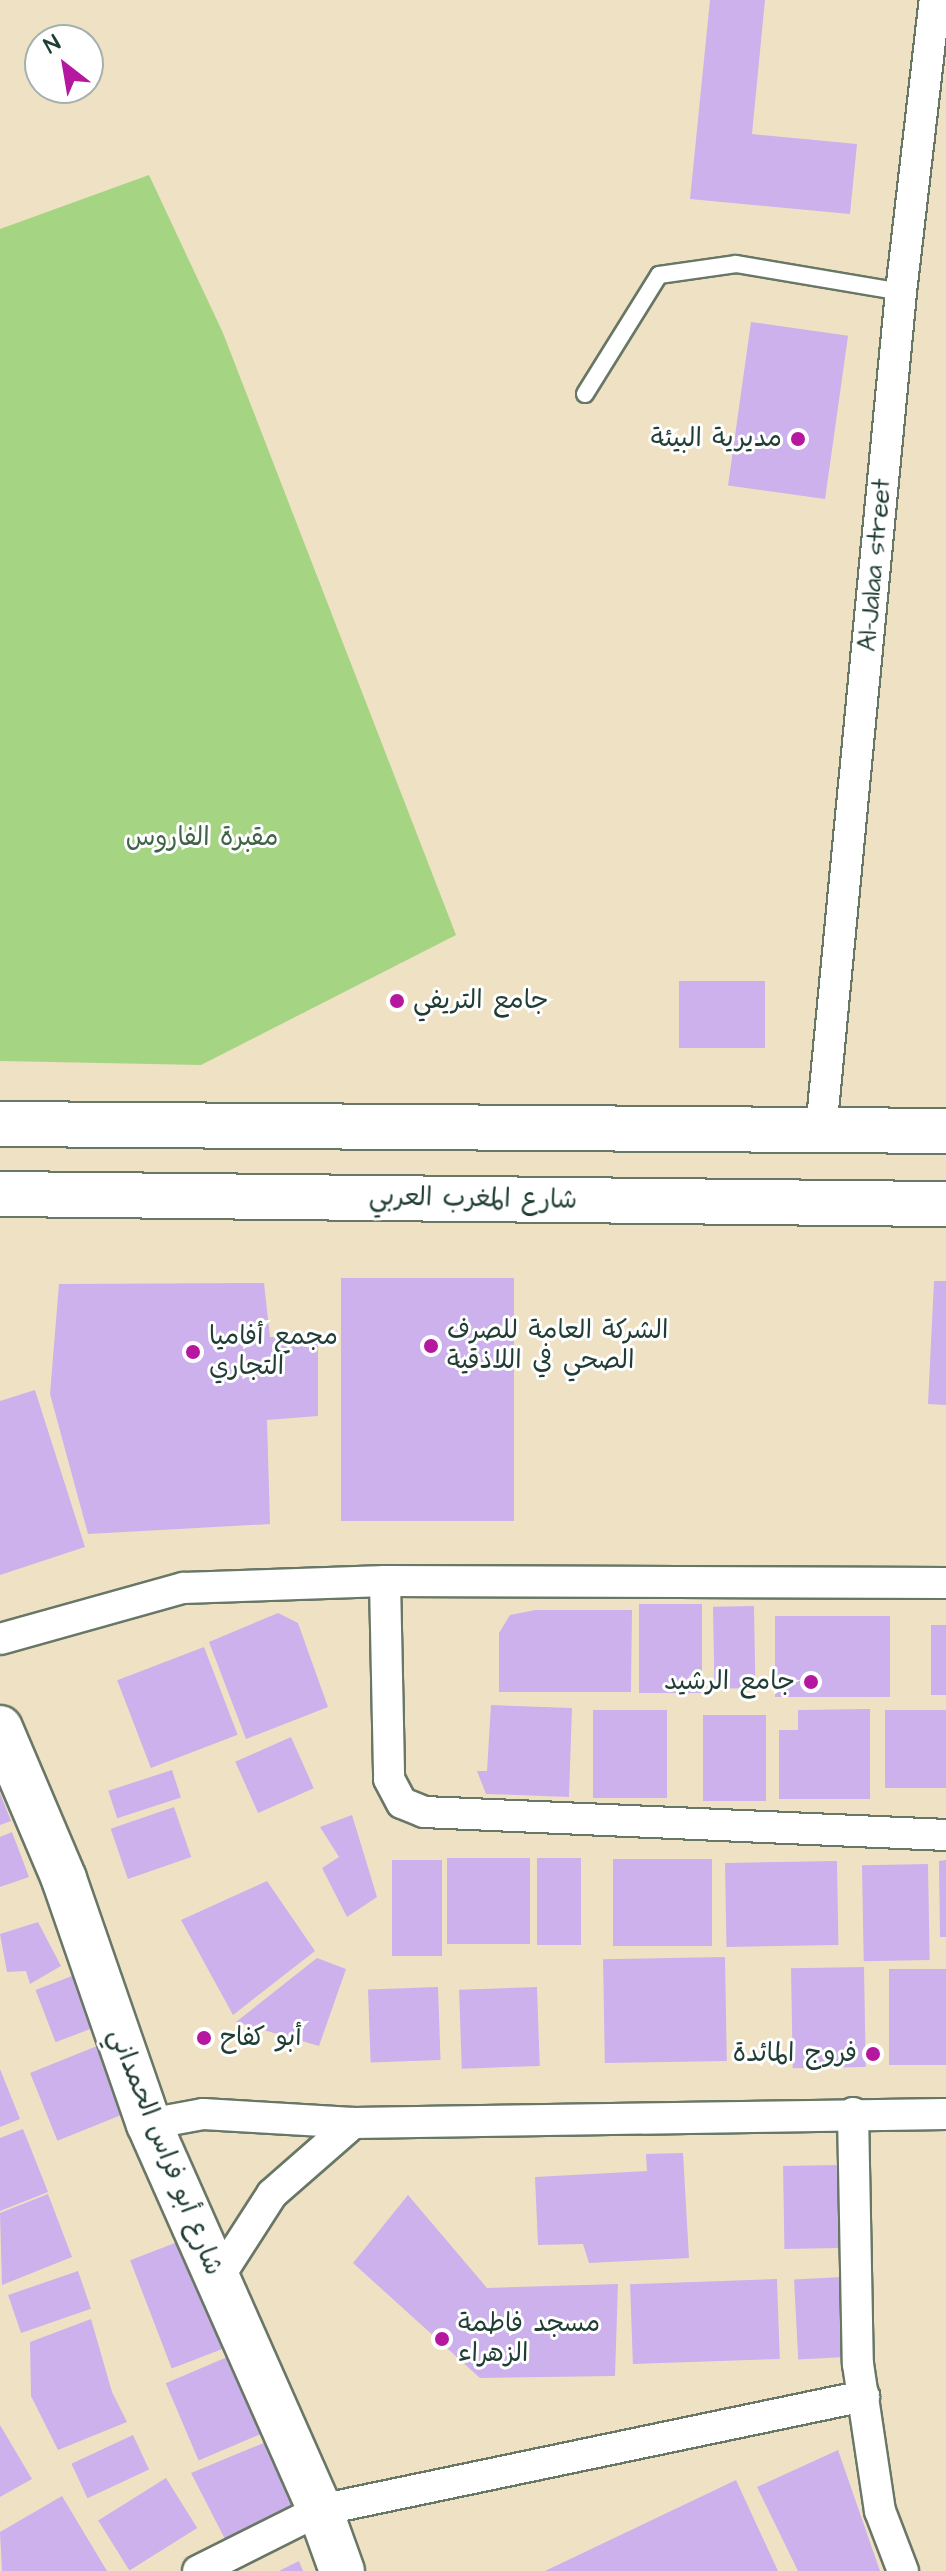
<!DOCTYPE html>
<meta charset="utf-8">
<style>
body{margin:0}
#map{position:relative;width:946px;height:2571px;overflow:hidden;background:#efe2c4;font-family:"Architects Daughter","Playpen Sans Arabic",sans-serif}
div>[style]{position:absolute}
.green>*{inset:0;background:#a5d583}
.building>*{inset:0;background:#ccb1ec;transform-origin:0 0}
.roads{filter:drop-shadow(2px 0 #687766) drop-shadow(-2px 0 #687766) drop-shadow(0 2px #687766) drop-shadow(0 -2px #687766)}
.lane>*{height:16px;margin:-8px;padding:0 8px;transform-origin:8px;border-radius:8px;background:#fff}
.street>*{height:30px;margin:-15px;padding:0 15px;transform-origin:15px;border-radius:15px;background:#fff}
.secondary>*{height:44px;margin:-22px;padding:0 22px;transform-origin:22px;border-radius:22px;background:#fff}
.dots>*{width:22px;height:22px;translate:-50% -50%;box-sizing:border-box;border:4px solid #fff;border-radius:50%}
span{translate:-50% -50%;white-space:nowrap;text-align:center;line-height:1.15;-webkit-text-stroke:6px #fff;paint-order:stroke}
.poi-label{font-size:26px;color:#1f3d34}
.right{translate:-100% -50%;text-align:right}
.left{translate:0 -50%;text-align:left}
.street-label{font-size:26px;color:#1f3d34}
.park-label{font-size:26px;color:#406348}
.north{position:absolute;left:24px;top:24px;width:80px;height:80px;box-sizing:border-box;background:#fff;border:2px solid #a5b1ae;border-radius:50%;rotate:329deg;font-size:22px;font-weight:700;line-height:32px;text-align:center;color:#1f3d34}
.north::after{content:'';display:block;margin:auto;width:28px;height:36px;background:#b5179e;clip-path:polygon(50% 0,100% 100%,50% 72%,0 100%)}
</style>
<div id="map">
<div class="green">
<i style="clip-path:polygon(149px 175px,223px 333px,456px 935px,201px 1065px,0 1061px,0 229px)"></i>
</div>
<div class="building">
<i style="clip-path:polygon(710px 0,765px 0,752px 134px,857px 144px,850px 214px,690px 199px)"></i>
<i style="left:751px;top:322px;width:98px;height:165px;rotate:8deg"></i>
<i style="left:765px;top:981px;width:67px;height:86px;rotate:90deg"></i>
<i style="left:514px;top:1278px;width:243px;height:173px;rotate:90deg"></i>
<i style="clip-path:polygon(934px 1281px,946px 1281px,946px 1405px,928px 1404px)"></i>
<i style="clip-path:polygon(264px 1283px,270px 1337px,318px 1337px,318px 1416px,267px 1420px,270px 1524px,88px 1534px,50px 1394px,59px 1284px)"></i>
<i style="clip-path:polygon(35px 1390px,85px 1547px,0 1575px,0 1401px)"></i>
<i style="left:639px;top:1604px;width:63px;height:89px"></i>
<i style="left:754px;top:1606px;width:82px;height:41px;rotate:89deg"></i>
<i style="clip-path:polygon(535px 1610px,632px 1610px,631px 1692px,499px 1692px,499px 1633px,510px 1615px)"></i>
<i style="clip-path:polygon(278px 1613px,298px 1623px,328px 1707px,246px 1739px,209px 1642px)"></i>
<i style="left:890px;top:1616px;width:81px;height:115px;rotate:90deg"></i>
<i style="left:931px;top:1625px;width:15px;height:70px"></i>
<i style="left:204px;top:1647px;width:94px;height:93px;rotate:69deg"></i>
<i style="clip-path:polygon(491px 1705px,572px 1708px,569px 1797px,486px 1794px,477px 1771px,487px 1771px)"></i>
<i style="clip-path:polygon(870px 1709px,870px 1799px,779px 1799px,779px 1730px,798px 1730px,798px 1710px)"></i>
<i style="left:667px;top:1710px;width:88px;height:74px;rotate:90deg"></i>
<i style="left:885px;top:1710px;width:61px;height:78px"></i>
<i style="left:703px;top:1715px;width:63px;height:86px"></i>
<i style="left:291px;top:1737px;width:56px;height:61px;rotate:66deg"></i>
<i style="left:172px;top:1770px;width:29px;height:67px;rotate:72deg"></i>
<i style="clip-path:polygon(0 1793px,11px 1821px,0 1825px)"></i>
<i style="left:174px;top:1807px;width:53px;height:67px;rotate:71deg"></i>
<i style="clip-path:polygon(352px 1815px,377px 1897px,347px 1917px,322px 1868px,339px 1857px,320px 1827px)"></i>
<i style="clip-path:polygon(12px 1832px,29px 1877px,0 1887px,0 1837px)"></i>
<i style="left:530px;top:1858px;width:86px;height:83px;rotate:90deg"></i>
<i style="left:537px;top:1858px;width:44px;height:87px"></i>
<i style="left:712px;top:1859px;width:87px;height:99px;rotate:90deg"></i>
<i style="left:392px;top:1860px;width:50px;height:96px"></i>
<i style="clip-path:polygon(946px 1860px,946px 1937px,940px 1937px,939px 1861px)"></i>
<i style="left:837px;top:1861px;width:84px;height:112px;rotate:89deg"></i>
<i style="left:928px;top:1864px;width:96px;height:66px;rotate:89deg"></i>
<i style="clip-path:polygon(267px 1881px,315px 1951px,233px 2015px,181px 1920px)"></i>
<i style="clip-path:polygon(38px 1922px,61px 1966px,30px 1984px,26px 1971px,7px 1972px,0 1934px)"></i>
<i style="left:725px;top:1957px;width:104px;height:122px;rotate:89deg"></i>
<i style="clip-path:polygon(317px 1958px,346px 1969px,319px 2046px,236px 2022px)"></i>
<i style="left:864px;top:1967px;width:100px;height:73px;rotate:89deg"></i>
<i style="left:946px;top:1969px;width:96px;height:57px;rotate:90deg"></i>
<i style="left:85px;top:1971px;width:56px;height:53px;rotate:69deg"></i>
<i style="left:438px;top:1987px;width:73px;height:70px;rotate:88deg"></i>
<i style="left:537px;top:1987px;width:79px;height:78px;rotate:88deg"></i>
<i style="left:107px;top:2042px;width:73px;height:83px;rotate:68deg"></i>
<i style="clip-path:polygon(0 2069px,20px 2119px,0 2127px)"></i>
<i style="clip-path:polygon(23px 2129px,48px 2192px,0 2211px,0 2138px)"></i>
<i style="clip-path:polygon(683px 2153px,689px 2258px,589px 2263px,583px 2244px,538px 2245px,535px 2177px,647px 2171px,646px 2154px)"></i>
<i style="left:839px;top:2165px;width:83px;height:56px;rotate:89deg"></i>
<i style="clip-path:polygon(48px 2194px,72px 2257px,2px 2285px,0 2213px)"></i>
<i style="clip-path:polygon(408px 2195px,487px 2288px,618px 2284px,615px 2376px,480px 2378px,353px 2263px)"></i>
<i style="left:188px;top:2238px;width:116px;height:62px;rotate:69deg"></i>
<i style="left:78px;top:2271px;width:40px;height:74px;rotate:71deg"></i>
<i style="left:842px;top:2277px;width:80px;height:48px;rotate:87deg"></i>
<i style="left:777px;top:2279px;width:80px;height:147px;rotate:88deg"></i>
<i style="clip-path:polygon(91px 2319px,112px 2392px,127px 2422px,58px 2450px,31px 2396px,30px 2342px)"></i>
<i style="left:232px;top:2355px;width:84px;height:72px;rotate:67deg"></i>
<i style="clip-path:polygon(0 2425px,32px 2479px,0 2497px)"></i>
<i style="left:133px;top:2435px;width:38px;height:68px;rotate:65deg"></i>
<i style="clip-path:polygon(273px 2439px,296px 2506px,226px 2541px,191px 2473px)"></i>
<i style="clip-path:polygon(838px 2450px,880px 2571px,798px 2571px,757px 2487px)"></i>
<i style="left:166px;top:2478px;width:59px;height:80px;rotate:58deg"></i>
<i style="clip-path:polygon(736px 2480px,778px 2571px,545px 2571px)"></i>
<i style="clip-path:polygon(62px 2496px,107px 2571px,2px 2571px,0 2532px)"></i>
<i style="clip-path:polygon(299px 2561px,303px 2571px,279px 2571px)"></i>
</div>
<div class="roads">
<div class="lane">
<i style="left:585px;top:394px;width:140px;rotate:-58.1deg"></i>
<i style="left:659px;top:275px;width:78px;rotate:-8.1deg"></i>
<i style="left:736px;top:264px;width:167px;rotate:9.6deg"></i>
</div>
<div class="street">
<i style="left:821px;top:1131px;width:843px;rotate:-84.55deg"></i>
<i style="left:901px;top:292px;width:294px;rotate:-83.4deg"></i>
<i style="left:385px;top:1581px;width:198px;rotate:88.8deg"></i>
<i style="left:389px;top:1779px;width:27px;rotate:62deg"></i>
<i style="left:402px;top:1803px;width:24px;rotate:22deg"></i>
<i style="left:424px;top:1812px;width:523px;rotate:2.52deg"></i>
<i style="left:0;top:1639px;width:190px;rotate:-15.6deg"></i>
<i style="left:183px;top:1588px;width:202px;rotate:-2deg"></i>
<i style="left:385px;top:1581px;width:561px;rotate:0.2deg"></i>
<i style="left:853px;top:2113px;width:251px;rotate:88.9deg"></i>
<i style="left:858px;top:2364px;width:149px;rotate:81.5deg"></i>
<i style="left:880px;top:2511px;width:64px;rotate:69deg"></i>
<i style="left:149px;top:2124px;width:55px;rotate:-10.5deg"></i>
<i style="left:203px;top:2114px;width:150px;rotate:3.4deg"></i>
<i style="left:353px;top:2123px;width:593px;rotate:-0.87deg"></i>
<i style="left:216px;top:2281px;width:103px;rotate:-57.2deg"></i>
<i style="left:272px;top:2194px;width:108px;rotate:-41.2deg"></i>
<i style="left:198px;top:2571px;width:136px;rotate:-26.6deg"></i>
<i style="left:320px;top:2510px;width:556px;rotate:-11.84deg"></i>
</div>
<div class="secondary">
<i style="left:0;top:1124px;width:946px;rotate:0.42deg"></i>
<i style="left:0;top:1194px;width:946px;rotate:0.61deg"></i>
<i style="left:0;top:1728px;width:164px;rotate:67deg"></i>
<i style="left:64px;top:1879px;width:259px;rotate:70.9deg"></i>
<i style="left:149px;top:2124px;width:422px;rotate:66.1deg"></i>
<i style="left:320px;top:2510px;width:65px;rotate:70.2deg"></i>
</div>
</div>
<div class="dots">
<i style="left:798px;top:439px;background:#b5179e"></i>
<i style="left:397px;top:1001px;background:#b5179e"></i>
<i style="left:431px;top:1346px;background:#b5179e"></i>
<i style="left:193px;top:1352px;background:#b5179e"></i>
<i style="left:811px;top:1682px;background:#b5179e"></i>
<i style="left:204px;top:2038px;background:#b5179e"></i>
<i style="left:873px;top:2054px;background:#b5179e"></i>
<i style="left:442px;top:2339px;background:#b5179e"></i>
</div>
<div class="poi-label">
<span class="right" style="left:782px;top:439px">مديرية البيئة</span>
<span class="left" style="left:413px;top:1001px">جامع التريفي</span>
<span class="left" style="left:447px;top:1346px">الشركة العامة للصرف<br>الصحي في اللاذقية</span>
<span class="left" style="left:209px;top:1352px">مجمع أفاميا<br>التجاري</span>
<span class="right" style="left:795px;top:1682px">جامع الرشيد</span>
<span class="left" style="left:220px;top:2038px">أبو كفاح</span>
<span class="right" style="left:857px;top:2054px">فروج المائدة</span>
<span class="left" style="left:458px;top:2339px">مسجد فاطمة<br>الزهراء</span>
</div>
<div class="street-label">
<span style="left:875px;top:565px;rotate:-85deg">Al-Jalaa street</span>
<span style="left:473px;top:1199px;rotate:1deg">شارع المغرب العربي</span>
<span style="left:165px;top:2152px;rotate:68deg">شارع أبو فراس الحمداني</span>
</div>
<div class="park-label">
<span style="left:202px;top:838px">مقبرة الفاروس</span>
</div>
<div class="north">N</div>
</div>
